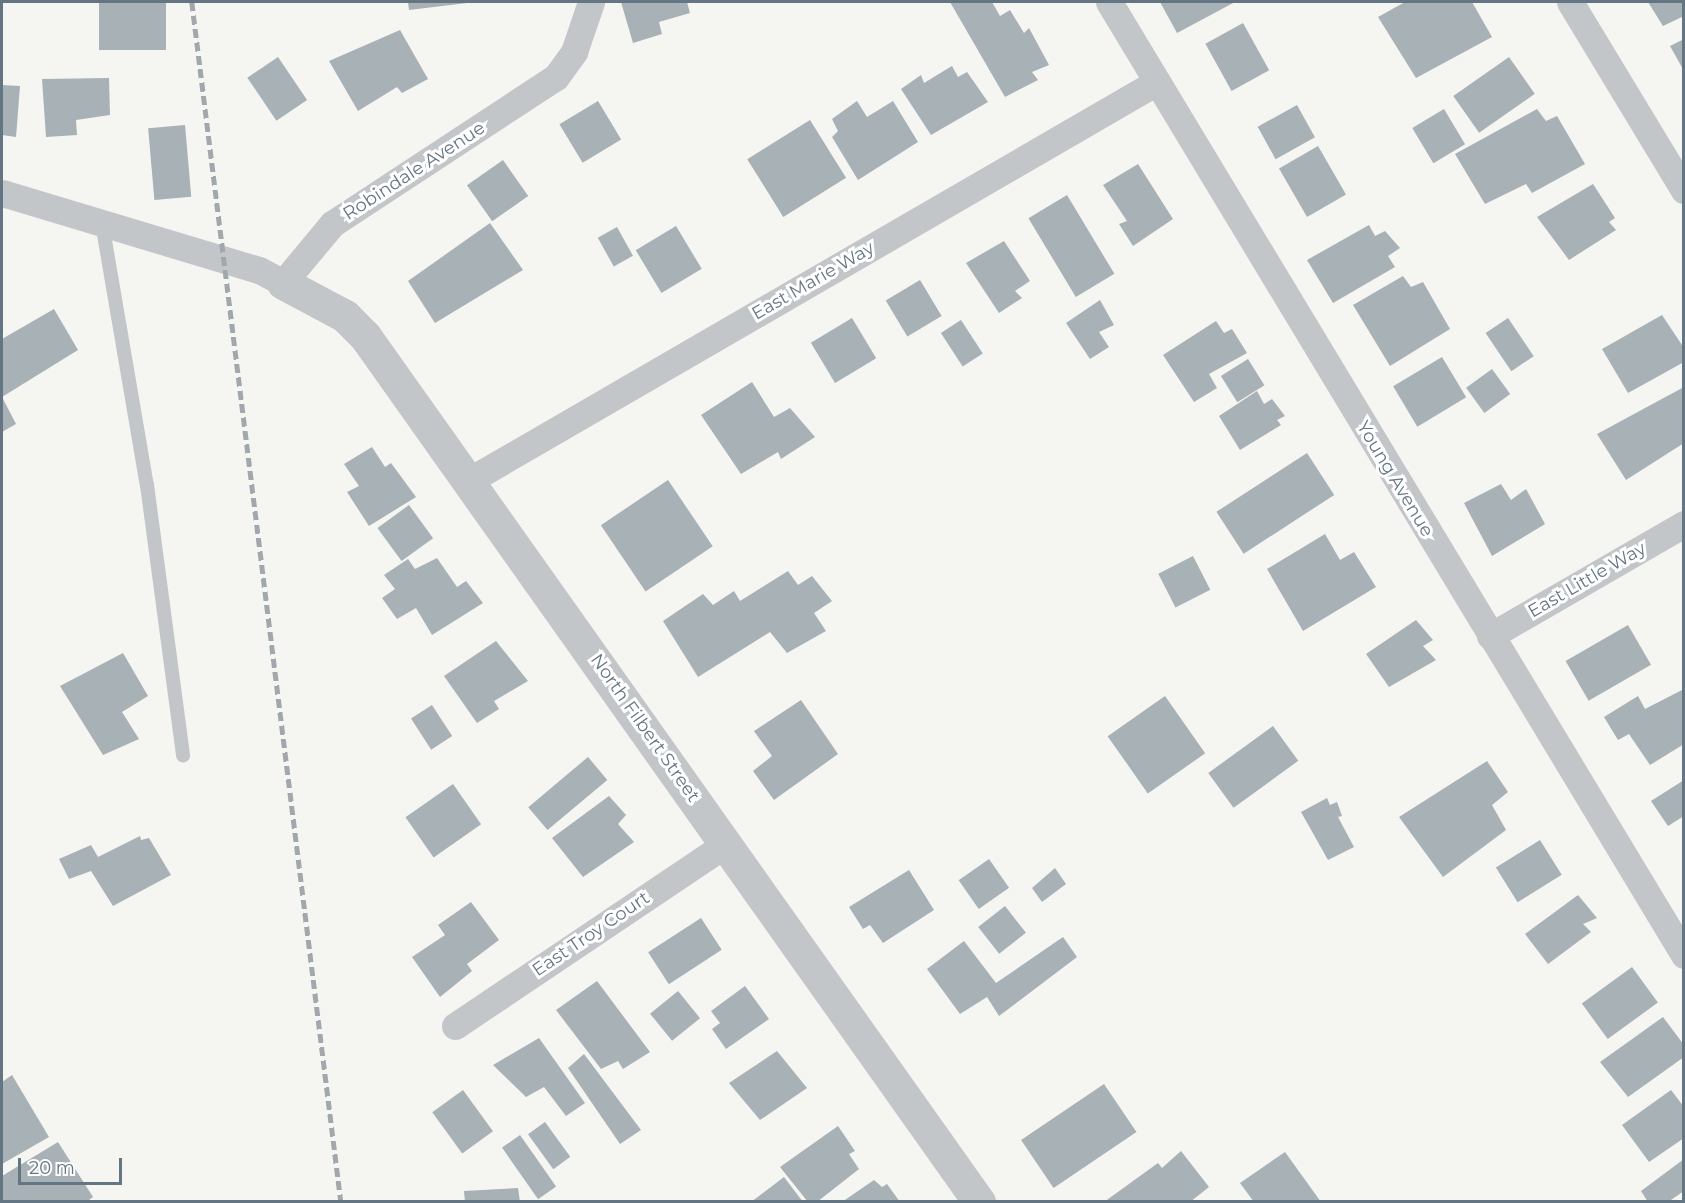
<!DOCTYPE html>
<style>
body{margin:0}
#map{position:relative;width:1685px;height:1203px;overflow:hidden;background:#f5f5f1;font-family:Montserrat,sans-serif}
div>[style]{position:absolute}
.building>*{inset:0;background:#a8b1b6;transform-origin:0 0}
.service>*{height:14px;margin:-7px;padding:0 7px;transform-origin:7px;border-radius:7px;background:#c2c6c9}
.minor>*{height:27px;margin:-13.5px;padding:0 13.5px;transform-origin:13.5px;border-radius:13.5px;background:#c2c6c9}
.tertiary>*{height:33px;margin:-16.5px;padding:0 16.5px;transform-origin:16.5px;border-radius:16.5px;background:#c2c6c9}
.rail>*{height:4.5px;margin-top:-2.25px;transform-origin:0;background:repeating-linear-gradient(90deg,#a1a8ad 0 9px,transparent 0 13.5px)}
span{translate:-50% -50%;white-space:nowrap;text-align:center;line-height:1.15;-webkit-text-stroke:6px #fff;paint-order:stroke}
.street-label{font-size:18px;color:#647683}
.frame{position:absolute;inset:0;border:3px solid #647683;pointer-events:none}
.scale{position:absolute;left:18px;top:1158px;width:104px;height:27px;box-sizing:border-box;border:3px solid #647683;border-top:0;padding-left:8px;font-size:18px;line-height:21px;white-space:nowrap;color:#647683;-webkit-text-stroke:4px #fff;paint-order:stroke}
</style>
<div id="map">
<div class="building">
<i style="left:99px;top:2px;width:67px;height:48px"></i>
<i style="clip-path:polygon(408px 2px,467px 2px,467px 3px,409px 10px)"></i>
<i style="clip-path:polygon(621px 2px,687px 2px,690px 13px,659px 22px,662px 34px,633px 43px)"></i>
<i style="clip-path:polygon(950px 2px,992px 2px,1000px 16px,1010px 10px,1024px 33px,1029px 28px,1049px 65px,1032px 72px,1038px 80px,1005px 97px)"></i>
<i style="clip-path:polygon(1160px 2px,1235px 2px,1177px 33px)"></i>
<i style="clip-path:polygon(1405px 2px,1472px 2px,1492px 37px,1416px 78px,1378px 17px)"></i>
<i style="clip-path:polygon(1648px 2px,1684px 2px,1684px 16px,1663px 26px)"></i>
<i style="left:1243px;top:23px;width:54px;height:43px;rotate:61deg"></i>
<i style="clip-path:polygon(400px 30px,428px 79px,402px 93px,397px 87px,358px 111px,329px 61px)"></i>
<i style="clip-path:polygon(1684px 39px,1684px 71px,1670px 46px)"></i>
<i style="left:278px;top:57px;width:52px;height:37px;rotate:56deg"></i>
<i style="left:1509px;top:57px;width:45px;height:68px;rotate:55deg"></i>
<i style="clip-path:polygon(952px 66px,958px 77px,967px 72px,988px 102px,931px 135px,901px 89px,921px 75px,924px 83px)"></i>
<i style="clip-path:polygon(109px 78px,110px 115px,76px 120px,77px 135px,46px 137px,42px 79px)"></i>
<i style="clip-path:polygon(2px 85px,20px 86px,16px 137px,2px 135px)"></i>
<i style="left:598px;top:101px;width:45px;height:45px;rotate:59deg"></i>
<i style="clip-path:polygon(857px 101px,867px 117px,893px 101px,918px 142px,858px 180px,832px 137px,838px 131px,832px 119px)"></i>
<i style="left:1297px;top:105px;width:37px;height:45px;rotate:61deg"></i>
<i style="left:1444px;top:109px;width:41px;height:37px;rotate:59deg"></i>
<i style="clip-path:polygon(1537px 109px,1546px 121px,1557px 116px,1585px 164px,1532px 193px,1526px 184px,1485px 204px,1455px 154px)"></i>
<i style="left:810px;top:120px;width:68px;height:74px;rotate:58deg"></i>
<i style="left:185px;top:125px;width:72px;height:37px;rotate:85deg"></i>
<i style="left:1318px;top:146px;width:56px;height:45px;rotate:60deg"></i>
<i style="left:503px;top:160px;width:44px;height:44px;rotate:55deg"></i>
<i style="clip-path:polygon(1138px 164px,1173px 219px,1133px 246px,1119px 224px,1127px 221px,1103px 185px)"></i>
<i style="clip-path:polygon(1593px 184px,1615px 218px,1609px 222px,1616px 230px,1569px 260px,1537px 217px)"></i>
<i style="left:1067px;top:195px;width:92px;height:45px;rotate:59deg"></i>
<i style="clip-path:polygon(490px 223px,523px 270px,435px 323px,408px 281px)"></i>
<i style="clip-path:polygon(1369px 225px,1375px 236px,1385px 231px,1400px 248px,1388px 256px,1395px 267px,1333px 303px,1307px 260px)"></i>
<i style="left:676px;top:226px;width:50px;height:47px;rotate:59deg"></i>
<i style="left:617px;top:227px;width:33px;height:22px;rotate:61deg"></i>
<i style="clip-path:polygon(1004px 241px,1030px 281px,1015px 291px,1022px 298px,999px 313px,966px 263px)"></i>
<i style="clip-path:polygon(1403px 276px,1411px 287px,1423px 282px,1450px 329px,1390px 366px,1353px 305px)"></i>
<i style="left:920px;top:280px;width:42px;height:40px;rotate:59deg"></i>
<i style="clip-path:polygon(1100px 300px,1114px 325px,1099px 332px,1109px 347px,1090px 359px,1066px 323px)"></i>
<i style="clip-path:polygon(54px 309px,78px 350px,2px 397px,2px 339px)"></i>
<i style="clip-path:polygon(1662px 315px,1684px 348px,1684px 362px,1628px 393px,1602px 349px)"></i>
<i style="left:852px;top:318px;width:47px;height:48px;rotate:59deg"></i>
<i style="left:1508px;top:318px;width:46px;height:27px;rotate:56deg"></i>
<i style="left:961px;top:320px;width:40px;height:24px;rotate:57deg"></i>
<i style="clip-path:polygon(1216px 321px,1224px 333px,1232px 329px,1247px 353px,1209px 374px,1217px 388px,1194px 402px,1163px 355px)"></i>
<i style="left:1442px;top:357px;width:47px;height:57px;rotate:59deg"></i>
<i style="left:1248px;top:359px;width:31px;height:32px;rotate:58deg"></i>
<i style="left:1492px;top:369px;width:31px;height:32px;rotate:54deg"></i>
<i style="clip-path:polygon(752px 382px,774px 417px,790px 408px,815px 437px,781px 459px,778px 452px,741px 474px,701px 415px)"></i>
<i style="clip-path:polygon(1684px 387px,1684px 443px,1626px 480px,1597px 434px)"></i>
<i style="clip-path:polygon(1257px 391px,1264px 404px,1272px 399px,1285px 416px,1277px 420px,1281px 425px,1240px 450px,1219px 416px)"></i>
<i style="clip-path:polygon(2px 397px,16px 424px,2px 432px)"></i>
<i style="clip-path:polygon(372px 447px,385px 467px,391px 463px,416px 497px,369px 526px,347px 492px,359px 486px,344px 464px)"></i>
<i style="left:1307px;top:453px;width:50px;height:108px;rotate:57deg"></i>
<i style="left:668px;top:480px;width:80px;height:81px;rotate:56deg"></i>
<i style="clip-path:polygon(1501px 484px,1511px 500px,1526px 489px,1545px 524px,1492px 556px,1464px 503px)"></i>
<i style="left:409px;top:505px;width:41px;height:39px;rotate:54deg"></i>
<i style="clip-path:polygon(1325px 534px,1340px 560px,1354px 552px,1376px 587px,1303px 631px,1267px 569px)"></i>
<i style="left:1193px;top:556px;width:38px;height:39px;rotate:63deg"></i>
<i style="clip-path:polygon(437px 558px,457px 587px,466px 581px,483px 603px,432px 635px,416px 608px,397px 619px,382px 598px,395px 589px,384px 575px,408px 559px,415px 569px)"></i>
<i style="clip-path:polygon(788px 571px,798px 585px,812px 576px,832px 601px,814px 613px,826px 631px,787px 653px,770px 632px,698px 677px,663px 621px,703px 594px,713px 605px,734px 591px,740px 601px)"></i>
<i style="clip-path:polygon(1416px 620px,1433px 640px,1423px 646px,1436px 660px,1389px 687px,1366px 654px)"></i>
<i style="left:1628px;top:625px;width:46px;height:72px;rotate:60deg"></i>
<i style="clip-path:polygon(496px 641px,528px 681px,494px 701px,499px 709px,477px 723px,444px 676px)"></i>
<i style="clip-path:polygon(123px 653px,148px 696px,122px 712px,139px 739px,103px 755px,60px 686px)"></i>
<i style="clip-path:polygon(1682px 690px,1684px 744px,1650px 765px,1629px 734px,1618px 740px,1604px 717px,1638px 696px,1645px 709px)"></i>
<i style="left:1165px;top:696px;width:70px;height:70px;rotate:55deg"></i>
<i style="clip-path:polygon(801px 700px,838px 754px,774px 800px,753px 771px,772px 756px,754px 731px)"></i>
<i style="left:432px;top:705px;width:37px;height:25px;rotate:57deg"></i>
<i style="left:1273px;top:726px;width:43px;height:80px;rotate:54deg"></i>
<i style="left:588px;top:757px;width:30px;height:78px;rotate:50deg"></i>
<i style="clip-path:polygon(1487px 761px,1508px 792px,1492px 805px,1506px 830px,1443px 877px,1399px 817px)"></i>
<i style="clip-path:polygon(1684px 780px,1684px 816px,1668px 826px,1651px 801px)"></i>
<i style="left:453px;top:784px;width:49px;height:58px;rotate:55deg"></i>
<i style="clip-path:polygon(609px 796px,626px 815px,618px 824px,634px 842px,583px 877px,552px 838px)"></i>
<i style="clip-path:polygon(1327px 798px,1330px 805px,1337px 802px,1342px 816px,1338px 817px,1354px 847px,1328px 860px,1301px 812px)"></i>
<i style="clip-path:polygon(140px 836px,141px 840px,149px 838px,171px 875px,113px 906px,91px 871px,69px 879px,59px 859px,91px 845px,98px 857px)"></i>
<i style="left:1540px;top:840px;width:41px;height:52px;rotate:58deg"></i>
<i style="left:989px;top:859px;width:35px;height:37px;rotate:55deg"></i>
<i style="clip-path:polygon(1055px 868px,1066px 884px,1042px 902px,1032px 888px)"></i>
<i style="clip-path:polygon(909px 870px,934px 910px,883px 943px,870px 925px,863px 929px,849px 907px)"></i>
<i style="clip-path:polygon(1578px 895px,1597px 918px,1583px 924px,1591px 932px,1548px 964px,1525px 934px)"></i>
<i style="clip-path:polygon(471px 902px,499px 940px,467px 964px,472px 971px,440px 997px,412px 957px,445px 935px,438px 925px)"></i>
<i style="left:1005px;top:906px;width:34px;height:34px;rotate:52deg"></i>
<i style="left:701px;top:918px;width:38px;height:63px;rotate:57deg"></i>
<i style="clip-path:polygon(1063px 937px,1077px 957px,999px 1016px,987px 997px,960px 1014px,927px 969px,964px 941px,996px 983px)"></i>
<i style="left:1632px;top:967px;width:44px;height:62px;rotate:54deg"></i>
<i style="clip-path:polygon(597px 981px,650px 1052px,623px 1069px,618px 1061px,601px 1069px,556px 1010px)"></i>
<i style="clip-path:polygon(745px 986px,769px 1019px,726px 1049px,712px 1029px,720px 1023px,711px 1011px)"></i>
<i style="left:678px;top:991px;width:35px;height:36px;rotate:51deg"></i>
<i style="clip-path:polygon(1663px 1017px,1684px 1045px,1684px 1057px,1628px 1097px,1600px 1062px)"></i>
<i style="clip-path:polygon(539px 1038px,585px 1103px,566px 1116px,544px 1087px,526px 1097px,493px 1065px)"></i>
<i style="clip-path:polygon(777px 1051px,807px 1088px,760px 1120px,729px 1083px)"></i>
<i style="clip-path:polygon(584px 1054px,641px 1130px,620px 1144px,568px 1068px)"></i>
<i style="clip-path:polygon(12px 1075px,49px 1137px,2px 1164px,2px 1082px)"></i>
<i style="left:1104px;top:1084px;width:58px;height:100px;rotate:56deg"></i>
<i style="left:463px;top:1090px;width:51px;height:38px;rotate:54deg"></i>
<i style="clip-path:polygon(1671px 1090px,1684px 1107px,1684px 1138px,1649px 1162px,1622px 1125px)"></i>
<i style="left:545px;top:1122px;width:43px;height:21px;rotate:54deg"></i>
<i style="clip-path:polygon(838px 1126px,855px 1151px,849px 1154px,859px 1169px,817px 1202px,808px 1202px,780px 1167px)"></i>
<i style="left:520px;top:1135px;width:63px;height:22px;rotate:55deg"></i>
<i style="clip-path:polygon(58px 1142px,93px 1197px,86px 1202px,2px 1202px,2px 1176px)"></i>
<i style="clip-path:polygon(1181px 1151px,1209px 1187px,1190px 1202px,1104px 1202px,1158px 1163px,1162px 1168px)"></i>
<i style="clip-path:polygon(1285px 1152px,1321px 1202px,1254px 1202px,1240px 1183px)"></i>
<i style="clip-path:polygon(1684px 1159px,1684px 1191px,1668px 1202px,1648px 1202px,1641px 1191px)"></i>
<i style="clip-path:polygon(784px 1177px,803px 1202px,751px 1202px)"></i>
<i style="clip-path:polygon(874px 1180px,882px 1187px,887px 1184px,900px 1202px,842px 1202px)"></i>
<i style="clip-path:polygon(518px 1188px,520px 1202px,465px 1202px,464px 1191px)"></i>
</div>
<div class="service">
<i style="left:102px;top:223px;width:266px;rotate:80.3deg"></i>
<i style="left:147px;top:485px;width:273px;rotate:82.4deg"></i>
</div>
<div class="minor">
<i style="left:1109px;top:2px;width:1113px;rotate:58.89deg"></i>
<i style="left:1570px;top:2px;width:220px;rotate:58.8deg"></i>
<i style="left:2px;top:193px;width:268px;rotate:16.7deg"></i>
<i style="left:259px;top:270px;width:27px;rotate:28deg"></i>
<i style="left:283px;top:283px;width:77px;rotate:-50.3deg"></i>
<i style="left:332px;top:224px;width:268px;rotate:-33.3deg"></i>
<i style="left:556px;top:77px;width:31px;rotate:-54deg"></i>
<i style="left:574px;top:52px;width:53px;rotate:-71.2deg"></i>
<i style="left:470px;top:480px;width:794px;rotate:-30.09deg"></i>
<i style="left:1490px;top:636px;width:224px;rotate:-30deg"></i>
<i style="left:455px;top:1026px;width:328px;rotate:-33.9deg"></i>
</div>
<div class="tertiary">
<i style="left:283px;top:283px;width:70px;rotate:28deg"></i>
<i style="left:345px;top:316px;width:28px;rotate:45deg"></i>
<i style="left:365px;top:336px;width:1062px;rotate:54.66deg"></i>
</div>
<div class="rail">
<i style="left:192px;top:2px;width:1209px;rotate:82.92deg"></i>
</div>
<div class="street-label">
<span style="left:414px;top:171px;rotate:-33deg">Robindale Avenue</span>
<span style="left:813px;top:281px;rotate:-30deg">East Marie Way</span>
<span style="left:1395px;top:479px;rotate:59deg">Young Avenue</span>
<span style="left:1587px;top:580px;rotate:-30deg">East Little Way</span>
<span style="left:645px;top:728px;rotate:55deg">North Filbert Street</span>
<span style="left:591px;top:934px;rotate:-34deg">East Troy Court</span>
</div>
<div class="frame"></div>
<div class="scale">20 m</div>
</div>
